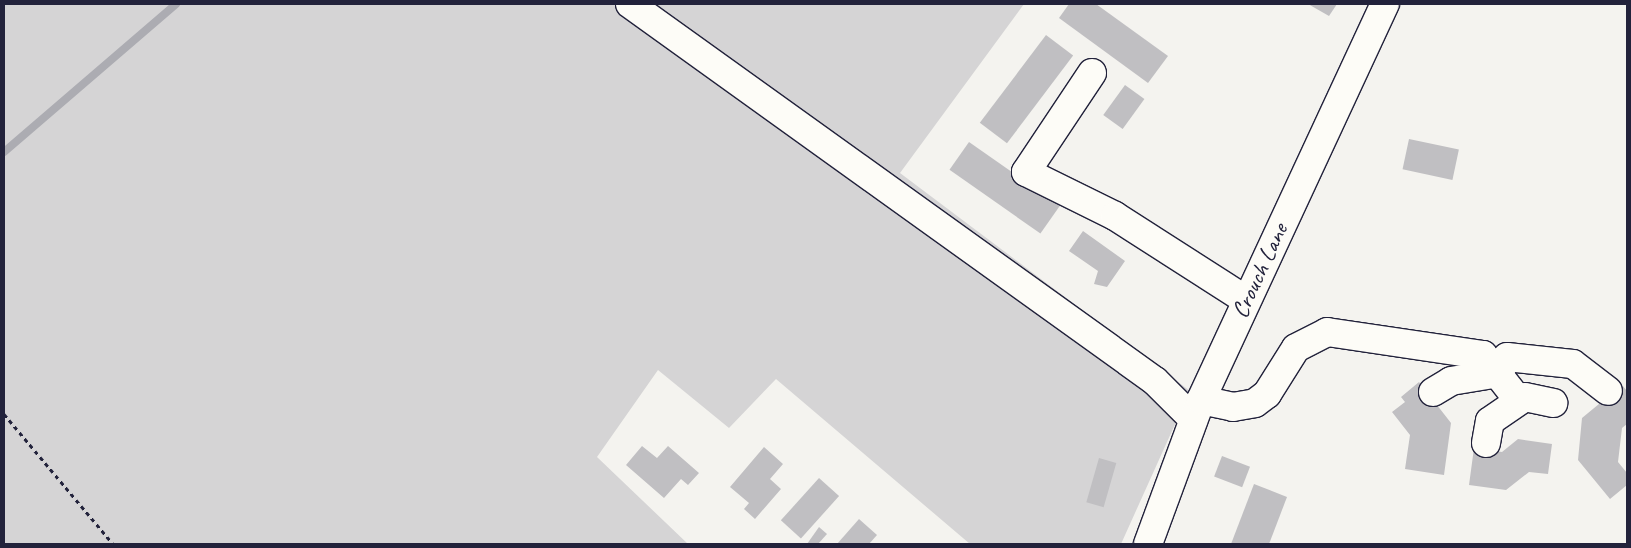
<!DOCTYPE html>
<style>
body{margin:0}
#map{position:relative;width:1631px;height:548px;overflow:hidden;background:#f4f3ef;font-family:Caveat,sans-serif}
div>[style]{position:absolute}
.green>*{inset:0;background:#d5d4d5}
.stream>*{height:8px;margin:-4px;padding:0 4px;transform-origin:4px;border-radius:4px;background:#acacb2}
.building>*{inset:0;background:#c0bfc2;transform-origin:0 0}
.path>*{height:3px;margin-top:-1.5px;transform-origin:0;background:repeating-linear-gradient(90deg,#22223b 0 4px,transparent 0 8px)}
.roads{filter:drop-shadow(1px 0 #22223b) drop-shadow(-1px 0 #22223b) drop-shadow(0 1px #22223b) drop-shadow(0 -1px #22223b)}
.minor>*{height:28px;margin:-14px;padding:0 14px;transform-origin:14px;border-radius:14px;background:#fdfcf7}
span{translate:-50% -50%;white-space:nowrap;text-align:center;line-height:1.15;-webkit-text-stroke:5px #fdfcf7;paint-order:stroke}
.street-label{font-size:24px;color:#22223b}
.frame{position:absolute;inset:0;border:5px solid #22223b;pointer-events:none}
</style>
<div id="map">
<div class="green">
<i style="clip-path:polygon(4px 4px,1024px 4px,900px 173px,1190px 391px,1121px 544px,970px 544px,776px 379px,729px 428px,658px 370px,597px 457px,688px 544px,4px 544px)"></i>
</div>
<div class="stream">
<i style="left:4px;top:152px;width:227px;rotate:-40.7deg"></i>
</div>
<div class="building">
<i style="clip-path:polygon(1069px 4px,1096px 4px,1168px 56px,1148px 83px,1059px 18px)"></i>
<i style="clip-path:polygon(1308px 4px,1337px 4px,1329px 16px)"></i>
<i style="left:1046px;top:35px;width:34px;height:110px;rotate:37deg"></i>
<i style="left:1125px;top:85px;width:24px;height:37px;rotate:36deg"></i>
<i style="left:1409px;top:139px;width:51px;height:31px;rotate:12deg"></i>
<i style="left:969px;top:142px;width:111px;height:34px;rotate:35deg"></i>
<i style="clip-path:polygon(1083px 231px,1125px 261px,1107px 287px,1094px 284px,1098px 271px,1069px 251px)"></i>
<i style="clip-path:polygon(1419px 382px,1451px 423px,1444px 475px,1405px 469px,1410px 435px,1392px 412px,1405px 402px,1401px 397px)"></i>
<i style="clip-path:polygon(1622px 385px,1627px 391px,1627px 424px,1622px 428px,1618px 462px,1627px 473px,1627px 485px,1610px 499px,1578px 460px,1582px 418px)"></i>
<i style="clip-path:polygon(1518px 439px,1552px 444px,1548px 474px,1529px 472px,1506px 490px,1469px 485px,1474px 448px,1502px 452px)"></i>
<i style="clip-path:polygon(642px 446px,657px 458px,668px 446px,699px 473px,688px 485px,681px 479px,664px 498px,626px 465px)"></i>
<i style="clip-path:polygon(764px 447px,783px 464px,770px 479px,781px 489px,755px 519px,744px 509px,749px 503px,730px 487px)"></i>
<i style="left:1222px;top:456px;width:30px;height:22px;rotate:21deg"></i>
<i style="left:1099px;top:458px;width:18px;height:46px;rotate:16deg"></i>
<i style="left:819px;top:478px;width:27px;height:57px;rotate:42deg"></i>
<i style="clip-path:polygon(1254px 484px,1287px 497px,1269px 544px,1231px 544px)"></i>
<i style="clip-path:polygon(859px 519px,877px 535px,869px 544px,837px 544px)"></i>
<i style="clip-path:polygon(819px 527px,827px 534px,818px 544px,807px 544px)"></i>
</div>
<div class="path">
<i style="left:4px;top:414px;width:170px;rotate:50deg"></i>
</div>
<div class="roads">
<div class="minor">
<i style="left:630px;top:4px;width:646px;rotate:35.68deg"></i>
<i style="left:1155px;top:381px;width:54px;rotate:45deg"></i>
<i style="left:1092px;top:73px;width:119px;rotate:123.7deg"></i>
<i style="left:1026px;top:172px;width:99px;rotate:26.3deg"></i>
<i style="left:1115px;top:216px;width:156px;rotate:32.7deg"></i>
<i style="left:1433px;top:392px;width:21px;rotate:-31deg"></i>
<i style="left:1451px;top:381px;width:49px;rotate:-9.5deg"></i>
<i style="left:1499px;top:373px;width:18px;rotate:-63deg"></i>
<i style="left:1507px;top:357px;width:66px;rotate:6.1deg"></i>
<i style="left:1573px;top:364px;width:44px;rotate:37.6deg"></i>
<i style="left:1201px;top:400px;width:33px;rotate:12deg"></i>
<i style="left:1233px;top:407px;width:22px;rotate:-10deg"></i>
<i style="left:1255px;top:403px;width:15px;rotate:-37deg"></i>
<i style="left:1267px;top:394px;width:54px;rotate:-57.8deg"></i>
<i style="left:1296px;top:348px;width:35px;rotate:-27deg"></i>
<i style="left:1327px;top:332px;width:158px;rotate:8.4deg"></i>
<i style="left:1483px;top:355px;width:58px;rotate:52deg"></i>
<i style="left:1486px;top:443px;width:22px;rotate:-80deg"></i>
<i style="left:1490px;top:421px;width:42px;rotate:-34.4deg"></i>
<i style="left:1525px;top:397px;width:29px;rotate:12deg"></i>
<i style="left:1148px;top:544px;width:153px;rotate:-69.8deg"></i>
<i style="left:1201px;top:400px;width:437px;rotate:-65.1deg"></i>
</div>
</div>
<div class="street-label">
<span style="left:1260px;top:271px;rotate:-65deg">Crouch Lane</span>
</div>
<div class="frame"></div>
</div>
